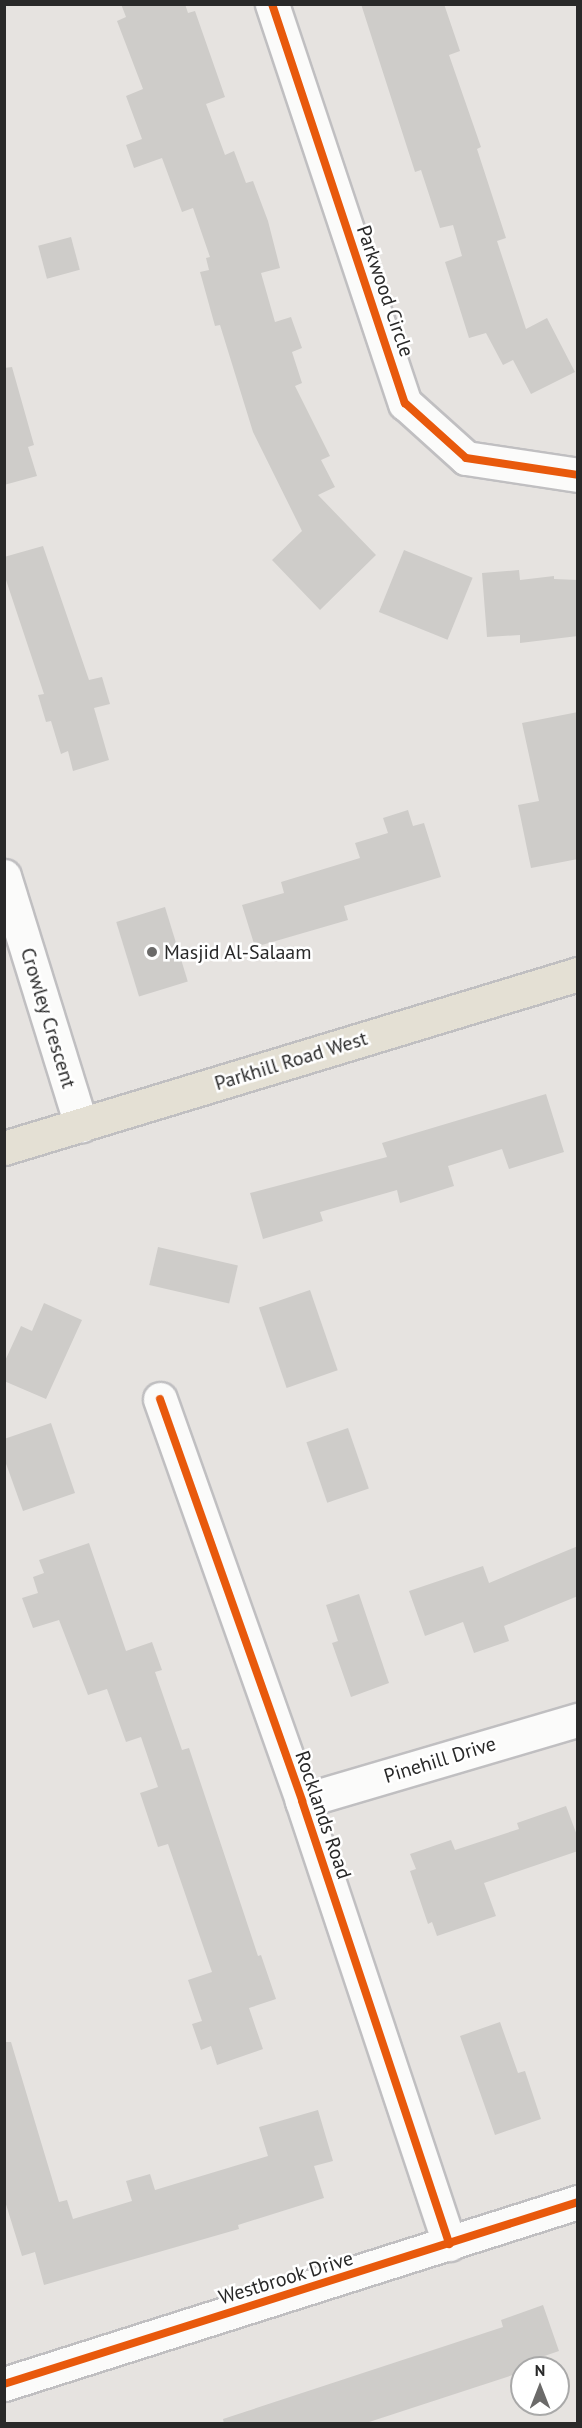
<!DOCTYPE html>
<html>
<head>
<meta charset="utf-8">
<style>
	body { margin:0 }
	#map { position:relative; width:582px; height:2428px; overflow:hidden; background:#e6e3e0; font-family:"PT Sans",sans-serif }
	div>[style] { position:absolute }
	.building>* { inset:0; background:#ceccc9; transform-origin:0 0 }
	.roads { filter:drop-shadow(2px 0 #c0bfc1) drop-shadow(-2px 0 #c0bfc1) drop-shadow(0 2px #c0bfc1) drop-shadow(0 -2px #c0bfc1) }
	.minor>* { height:33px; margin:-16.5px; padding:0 16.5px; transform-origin:16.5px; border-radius:16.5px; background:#fbfbfa }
	.major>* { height:33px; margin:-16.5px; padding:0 16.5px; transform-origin:16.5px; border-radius:16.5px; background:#e4e0d4 }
	.cycleway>* { height:8px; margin:-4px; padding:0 4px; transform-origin:4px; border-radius:4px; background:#e8590c }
	.dots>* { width:16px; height:16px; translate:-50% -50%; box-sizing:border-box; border:3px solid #fff; border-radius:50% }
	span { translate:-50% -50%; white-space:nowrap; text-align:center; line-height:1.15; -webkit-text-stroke:5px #fff; paint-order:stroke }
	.street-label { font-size:20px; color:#292929 }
	.poi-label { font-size:20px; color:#292929 }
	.left { translate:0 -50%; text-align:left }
	.frame { position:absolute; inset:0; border:6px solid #292929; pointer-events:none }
	.north { position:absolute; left:510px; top:2356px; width:60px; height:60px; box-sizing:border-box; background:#fff; border:2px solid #a9a9a9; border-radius:50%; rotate:0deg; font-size:16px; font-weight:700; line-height:24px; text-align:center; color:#292929 }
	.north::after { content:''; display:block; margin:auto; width:21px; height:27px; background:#6b6a69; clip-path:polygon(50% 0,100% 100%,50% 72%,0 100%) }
</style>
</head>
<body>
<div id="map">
	<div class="building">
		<div style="clip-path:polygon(121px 4px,185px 4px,188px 13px,195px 11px,225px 97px,206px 104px,225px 155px,234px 151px,246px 183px,253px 181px,268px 221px,280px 268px,261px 273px,275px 322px,291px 317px,302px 348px,292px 352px,302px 383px,295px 386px,330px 456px,321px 460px,335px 487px,318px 495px,376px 555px,320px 610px,272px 560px,302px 531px,253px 432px,220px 325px,215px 326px,200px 272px,209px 270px,206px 258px,210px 257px,193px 208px,182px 212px,162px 158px,134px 168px,126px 145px,142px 139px,126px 96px,143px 89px,117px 21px,126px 17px)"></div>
		<div style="clip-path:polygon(361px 4px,444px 4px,460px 51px,449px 55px,481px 147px,477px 149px,506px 238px,497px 241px,526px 329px,547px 318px,575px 372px,531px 394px,513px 360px,503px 365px,486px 333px,469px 338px,445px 262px,462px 256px,453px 225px,440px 228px,421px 170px,415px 172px)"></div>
		<div style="left:71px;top:237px;width:34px;height:34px;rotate:75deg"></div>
		<div style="clip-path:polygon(12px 367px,34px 445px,28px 447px,37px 476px,4px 485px,4px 368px)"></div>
		<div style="clip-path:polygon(43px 546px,89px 680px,102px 677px,110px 704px,94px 708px,109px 760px,73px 771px,68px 751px,61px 754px,51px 721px,46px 722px,38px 695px,44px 694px,4px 574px,4px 557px)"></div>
		<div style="left:404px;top:550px;width:74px;height:67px;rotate:22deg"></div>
		<div style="clip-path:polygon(519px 570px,520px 580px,554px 576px,554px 579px,578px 580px,578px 636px,520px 643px,520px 635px,487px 637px,482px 573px)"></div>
		<div style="clip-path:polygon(578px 712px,578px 859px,531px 868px,518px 805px,539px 801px,522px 723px)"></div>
		<div style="clip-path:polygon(408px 810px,413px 826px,424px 823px,441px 877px,344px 906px,348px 920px,255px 947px,242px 905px,284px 893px,281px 882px,360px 858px,355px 843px,388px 833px,383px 818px)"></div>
		<div style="left:165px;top:907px;width:78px;height:51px;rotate:73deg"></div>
		<div style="clip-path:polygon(546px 1094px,564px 1152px,509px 1169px,502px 1149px,448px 1166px,454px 1186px,400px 1203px,397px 1190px,320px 1212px,323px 1221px,263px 1239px,250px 1193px,387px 1157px,382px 1143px)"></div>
		<div style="left:158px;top:1247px;width:82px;height:39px;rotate:13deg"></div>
		<div style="left:310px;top:1290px;width:85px;height:54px;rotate:71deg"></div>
		<div style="clip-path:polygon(44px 1303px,82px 1320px,46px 1399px,4px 1381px,4px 1363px,21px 1326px,32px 1331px)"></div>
		<div style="clip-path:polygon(51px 1423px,75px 1493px,23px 1511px,4px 1458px,4px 1439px)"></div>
		<div style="left:348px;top:1428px;width:64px;height:44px;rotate:71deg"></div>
		<div style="clip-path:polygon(89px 1543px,126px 1651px,152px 1642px,162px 1670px,155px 1672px,182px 1750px,189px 1748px,258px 1956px,261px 1955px,276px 1999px,249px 2008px,263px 2049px,217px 2065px,211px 2046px,201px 2050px,192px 2024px,202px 2021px,188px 1980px,212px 1972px,168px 1844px,158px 1847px,140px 1793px,158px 1787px,141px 1737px,126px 1742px,107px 1689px,88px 1695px,59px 1620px,33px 1628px,22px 1598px,38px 1593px,33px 1577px,44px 1573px,39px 1560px)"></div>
		<div style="clip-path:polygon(578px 1546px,578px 1596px,504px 1626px,509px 1641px,474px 1653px,463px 1622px,425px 1636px,409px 1591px,483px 1566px,489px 1583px)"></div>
		<div style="clip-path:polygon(359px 1594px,389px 1683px,351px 1697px,332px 1643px,338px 1641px,326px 1605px)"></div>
		<div style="clip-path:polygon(566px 1806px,578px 1838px,578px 1851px,484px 1883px,496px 1916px,437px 1936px,432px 1922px,428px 1924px,410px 1871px,416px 1869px,410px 1854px,451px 1840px,455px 1850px,519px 1829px,517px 1823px)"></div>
		<div style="clip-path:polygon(500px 2022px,518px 2073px,525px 2071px,541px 2119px,495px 2135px,460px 2036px)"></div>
		<div style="clip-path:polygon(4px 2042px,11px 2042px,59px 2202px,67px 2200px,73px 2219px,132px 2201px,126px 2181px,150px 2174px,155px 2190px,268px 2156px,259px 2127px,318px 2110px,333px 2161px,314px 2166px,324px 2198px,238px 2225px,239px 2229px,44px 2285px,35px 2252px,22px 2256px,4px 2198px)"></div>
		<div style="clip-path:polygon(543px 2305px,559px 2351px,521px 2364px,522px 2372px,363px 2424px,224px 2424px,223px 2419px,503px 2327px,501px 2320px)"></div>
	</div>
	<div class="roads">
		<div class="minor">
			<div style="left:272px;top:4px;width:421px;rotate:71.6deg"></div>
			<div style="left:405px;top:403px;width:82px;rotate:42deg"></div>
			<div style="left:466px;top:458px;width:113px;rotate:8.6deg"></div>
			<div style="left:4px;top:876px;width:261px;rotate:72.8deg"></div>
			<div style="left:160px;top:1399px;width:426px;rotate:70.5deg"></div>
			<div style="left:302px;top:1801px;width:467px;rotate:71.6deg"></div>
			<div style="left:302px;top:1801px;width:288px;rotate:-16.4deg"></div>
			<div style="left:4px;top:2384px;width:602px;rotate:-17.59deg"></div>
		</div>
		<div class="major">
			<div style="left:4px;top:1148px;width:600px;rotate:-16.86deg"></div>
		</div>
	</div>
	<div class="cycleway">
		<div style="left:272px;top:4px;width:421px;rotate:71.6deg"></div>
		<div style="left:405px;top:403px;width:82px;rotate:42deg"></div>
		<div style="left:466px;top:458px;width:113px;rotate:8.6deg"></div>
		<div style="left:160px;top:1399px;width:426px;rotate:70.5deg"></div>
		<div style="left:302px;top:1801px;width:467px;rotate:71.6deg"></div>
		<div style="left:4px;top:2384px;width:602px;rotate:-17.59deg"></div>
	</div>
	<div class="dots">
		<div style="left:152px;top:952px;background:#6b6a69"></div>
	</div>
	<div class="street-label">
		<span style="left:385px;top:291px;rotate:71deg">Parkwood Circle</span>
		<span style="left:48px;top:1018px;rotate:73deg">Crowley Crescent</span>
		<span style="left:291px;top:1061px;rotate:-17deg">Parkhill Road West</span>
		<span style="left:440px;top:1760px;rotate:-17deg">Pinehill Drive</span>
		<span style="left:323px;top:1815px;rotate:71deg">Rocklands Road</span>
		<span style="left:286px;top:2278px;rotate:-17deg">Westbrook Drive</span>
	</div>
	<div class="poi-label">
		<span class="left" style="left:164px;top:952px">Masjid Al-Salaam</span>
	</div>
	<div class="frame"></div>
	<div class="north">N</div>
</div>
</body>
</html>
